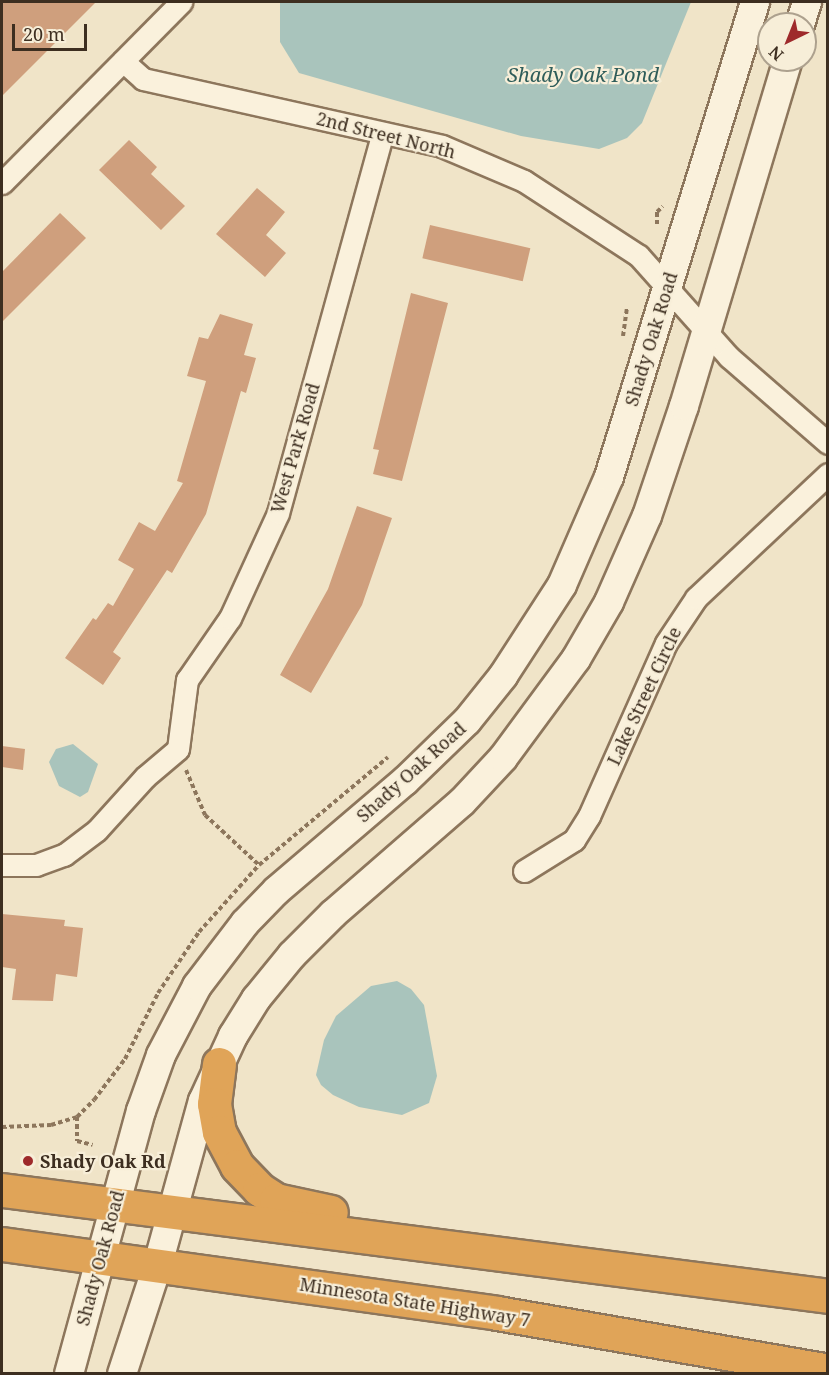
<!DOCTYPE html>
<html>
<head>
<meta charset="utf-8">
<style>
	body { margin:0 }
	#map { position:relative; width:829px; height:1375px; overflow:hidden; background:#f0e4c8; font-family:"Noto Serif",serif }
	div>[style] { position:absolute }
	.water>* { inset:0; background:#a9c4bc }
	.building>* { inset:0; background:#cf9f7d; transform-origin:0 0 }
	.path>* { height:4px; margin-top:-2px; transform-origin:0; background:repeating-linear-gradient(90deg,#8d765c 0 4.5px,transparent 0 7.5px) }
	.roads { filter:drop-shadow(2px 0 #8d765c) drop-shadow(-2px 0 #8d765c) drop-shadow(0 2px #8d765c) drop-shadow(0 -2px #8d765c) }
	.street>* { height:21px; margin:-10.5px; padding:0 10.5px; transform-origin:10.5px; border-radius:10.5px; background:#faf1dc }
	.secondary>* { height:28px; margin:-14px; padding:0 14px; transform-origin:14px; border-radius:14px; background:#faf1dc }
	.highway>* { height:33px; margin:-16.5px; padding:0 16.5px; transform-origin:16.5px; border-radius:16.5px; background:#e0a458 }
	.dots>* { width:16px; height:16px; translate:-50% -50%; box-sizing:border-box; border:3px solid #f7eed8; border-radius:50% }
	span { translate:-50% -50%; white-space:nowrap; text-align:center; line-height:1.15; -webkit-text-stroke:4.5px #f7eed8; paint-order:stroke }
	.street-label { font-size:18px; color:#3d2e20 }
	.poi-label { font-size:18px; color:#3d2e20; font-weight:700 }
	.left { translate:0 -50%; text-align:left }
	.water-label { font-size:20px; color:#2f5d5a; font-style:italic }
	.frame { position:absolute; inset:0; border:3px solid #3d2e20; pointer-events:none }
	.north { position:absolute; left:757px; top:12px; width:60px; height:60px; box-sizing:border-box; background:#f7eed8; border:2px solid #ada18e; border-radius:50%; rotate:223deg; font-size:16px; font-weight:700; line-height:24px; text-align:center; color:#3d2e20 }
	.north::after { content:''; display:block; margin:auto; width:21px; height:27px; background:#9e2a2b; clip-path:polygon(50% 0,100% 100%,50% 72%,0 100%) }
	.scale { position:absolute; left:12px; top:24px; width:75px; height:27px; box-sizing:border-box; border:3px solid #3d2e20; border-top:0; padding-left:8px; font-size:18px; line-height:21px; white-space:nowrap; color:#3d2e20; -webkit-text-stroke:4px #f7eed8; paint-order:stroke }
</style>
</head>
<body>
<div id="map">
	<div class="water">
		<div style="clip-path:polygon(280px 2px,691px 2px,642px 123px,627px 138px,599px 149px,521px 136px,299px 73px,280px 42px)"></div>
		<div style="clip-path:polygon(73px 744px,98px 764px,88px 792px,80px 797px,59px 786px,49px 762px,56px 749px)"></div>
		<div style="clip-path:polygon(397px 981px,411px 989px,424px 1005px,437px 1076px,429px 1103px,402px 1115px,359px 1107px,333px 1095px,321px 1085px,316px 1075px,324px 1040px,336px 1016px,371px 986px)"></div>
	</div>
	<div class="building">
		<div style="clip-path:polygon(2px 2px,96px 2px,2px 96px)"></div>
		<div style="clip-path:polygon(129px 140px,157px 167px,151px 174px,185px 206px,161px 230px,99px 170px)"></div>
		<div style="clip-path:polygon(257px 188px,285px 212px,266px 235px,286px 253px,265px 277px,216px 234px)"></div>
		<div style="clip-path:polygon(60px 213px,86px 238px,2px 322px,2px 272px)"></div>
		<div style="left:430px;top:225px;width:103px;height:34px;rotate:13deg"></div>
		<div style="clip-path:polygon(411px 293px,448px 303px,402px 481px,373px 474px,379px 450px,373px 449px)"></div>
		<div style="clip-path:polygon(220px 314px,253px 324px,244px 355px,256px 358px,246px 393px,241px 391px,206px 514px,172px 573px,167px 570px,113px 652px,121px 658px,103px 685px,65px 658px,93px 618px,96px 620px,108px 603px,113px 606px,134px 569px,118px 560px,139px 522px,155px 531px,183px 483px,177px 481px,206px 381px,187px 376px,199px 337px,208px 339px)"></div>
		<div style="clip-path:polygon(357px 506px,392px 518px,362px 605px,311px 693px,280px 675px,328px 589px)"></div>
		<div style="clip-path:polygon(2px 746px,25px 749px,23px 770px,2px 767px)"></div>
		<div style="clip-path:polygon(2px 914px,65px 920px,64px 926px,83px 928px,77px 977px,56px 974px,53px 1001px,12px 1000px,16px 969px,2px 967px)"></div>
	</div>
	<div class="path">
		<div style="left:657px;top:224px;width:12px;rotate:-90deg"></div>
		<div style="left:657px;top:212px;width:8px;rotate:-45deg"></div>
		<div style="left:623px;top:336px;width:28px;rotate:-82deg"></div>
		<div style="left:186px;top:770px;width:49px;rotate:67.1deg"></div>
		<div style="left:205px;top:815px;width:74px;rotate:42.8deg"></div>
		<div style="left:77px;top:1117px;width:24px;rotate:90deg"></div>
		<div style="left:77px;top:1141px;width:16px;rotate:14deg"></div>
		<div style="left:2px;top:1127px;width:49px;rotate:-2.3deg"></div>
		<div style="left:51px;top:1125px;width:27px;rotate:-17deg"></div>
		<div style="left:77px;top:1117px;width:24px;rotate:-45deg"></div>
		<div style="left:94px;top:1100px;width:51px;rotate:-52.9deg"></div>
		<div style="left:125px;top:1059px;width:74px;rotate:-63.4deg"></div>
		<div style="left:158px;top:993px;width:73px;rotate:-56.1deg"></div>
		<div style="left:199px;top:932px;width:90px;rotate:-48.2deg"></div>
		<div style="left:259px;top:865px;width:168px;rotate:-39.9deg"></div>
	</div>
	<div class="roads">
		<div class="street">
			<div style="left:123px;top:61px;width:27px;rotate:42deg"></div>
			<div style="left:143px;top:79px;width:306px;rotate:12.6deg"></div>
			<div style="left:442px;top:146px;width:89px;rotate:23.1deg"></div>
			<div style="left:524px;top:181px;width:137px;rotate:33.1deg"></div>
			<div style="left:639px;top:256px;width:135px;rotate:48.3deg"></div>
			<div style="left:729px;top:357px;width:131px;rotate:41deg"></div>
			<div style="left:2px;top:183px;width:255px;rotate:-45.3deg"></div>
			<div style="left:2px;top:865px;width:34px"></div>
			<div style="left:36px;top:865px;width:30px;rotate:-20deg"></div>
			<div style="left:64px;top:855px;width:41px;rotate:-37.1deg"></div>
			<div style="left:97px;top:830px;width:72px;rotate:-47.8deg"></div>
			<div style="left:145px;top:777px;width:43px;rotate:-40.3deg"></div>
			<div style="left:178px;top:749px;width:70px;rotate:-82.6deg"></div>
			<div style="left:187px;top:680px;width:75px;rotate:-55.3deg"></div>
			<div style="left:230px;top:618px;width:115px;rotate:-65.4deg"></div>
			<div style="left:278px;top:513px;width:394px;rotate:-74.6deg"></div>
			<div style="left:524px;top:871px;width:59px;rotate:-31.8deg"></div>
			<div style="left:574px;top:840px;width:28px;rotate:-58deg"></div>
			<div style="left:589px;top:816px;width:189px;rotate:-66deg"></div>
			<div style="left:666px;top:643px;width:54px;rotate:-56.3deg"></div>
			<div style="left:696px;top:598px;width:181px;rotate:-43.2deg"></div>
		</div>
		<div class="secondary">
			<div style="left:800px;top:24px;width:23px;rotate:-72deg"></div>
			<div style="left:69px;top:1374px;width:273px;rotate:-74.7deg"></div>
			<div style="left:141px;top:1111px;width:59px;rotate:-70.3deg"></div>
			<div style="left:161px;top:1055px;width:78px;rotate:-62.4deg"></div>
			<div style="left:197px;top:986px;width:79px;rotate:-52.7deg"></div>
			<div style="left:245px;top:923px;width:45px;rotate:-45.9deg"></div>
			<div style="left:276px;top:891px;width:170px;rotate:-40.5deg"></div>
			<div style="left:405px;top:781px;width:86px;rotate:-44.1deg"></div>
			<div style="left:467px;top:721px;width:58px;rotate:-51.3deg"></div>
			<div style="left:503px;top:676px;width:108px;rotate:-57deg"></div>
			<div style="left:562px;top:585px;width:118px;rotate:-66.5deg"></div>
			<div style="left:609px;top:477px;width:497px;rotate:-72.9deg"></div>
			<div style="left:122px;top:1374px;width:116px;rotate:-71.9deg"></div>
			<div style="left:158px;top:1264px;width:169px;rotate:-74.6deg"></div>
			<div style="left:203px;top:1101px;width:72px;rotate:-65.2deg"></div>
			<div style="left:233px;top:1036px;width:44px;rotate:-58.1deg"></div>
			<div style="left:256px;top:999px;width:57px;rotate:-50.7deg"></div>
			<div style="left:292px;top:955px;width:58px;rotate:-45deg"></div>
			<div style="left:333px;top:914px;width:171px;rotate:-41deg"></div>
			<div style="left:462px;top:802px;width:60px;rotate:-47deg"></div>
			<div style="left:503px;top:758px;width:123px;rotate:-53.6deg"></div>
			<div style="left:576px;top:659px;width:66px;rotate:-59.9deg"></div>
			<div style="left:609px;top:602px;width:94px;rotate:-66.2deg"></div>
			<div style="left:647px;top:516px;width:116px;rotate:-71.4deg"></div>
			<div style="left:684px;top:406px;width:361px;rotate:-73.3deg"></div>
		</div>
		<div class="highway">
			<div style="left:219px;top:1064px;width:40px;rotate:97.1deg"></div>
			<div style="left:214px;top:1104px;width:28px;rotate:80deg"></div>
			<div style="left:219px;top:1132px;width:38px;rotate:62deg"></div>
			<div style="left:237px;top:1166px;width:32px;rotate:46deg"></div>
			<div style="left:259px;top:1189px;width:20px;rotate:33deg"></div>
			<div style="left:276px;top:1200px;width:56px;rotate:12.3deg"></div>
			<div style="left:2px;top:1190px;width:833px;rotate:7.31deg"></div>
			<div style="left:2px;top:1244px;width:500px;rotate:7.9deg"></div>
			<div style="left:497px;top:1313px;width:336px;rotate:9.9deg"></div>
		</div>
	</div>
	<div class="dots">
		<div style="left:28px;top:1161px;background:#9e2a2b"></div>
	</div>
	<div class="street-label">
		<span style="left:386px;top:135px;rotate:14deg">2nd Street North</span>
		<span style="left:651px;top:339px;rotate:-73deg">Shady Oak Road</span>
		<span style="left:295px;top:448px;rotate:-74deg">West Park Road</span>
		<span style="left:644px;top:696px;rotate:-65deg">Lake Street Circle</span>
		<span style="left:411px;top:772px;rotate:-42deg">Shady Oak Road</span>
		<span style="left:100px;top:1258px;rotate:-75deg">Shady Oak Road</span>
		<span style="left:415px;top:1302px;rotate:9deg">Minnesota State Highway 7</span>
	</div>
	<div class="poi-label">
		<span class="left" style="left:40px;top:1161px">Shady Oak Rd</span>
	</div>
	<div class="water-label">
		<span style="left:583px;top:74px">Shady Oak Pond</span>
	</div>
	<div class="frame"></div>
	<div class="north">N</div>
	<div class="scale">20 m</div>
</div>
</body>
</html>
